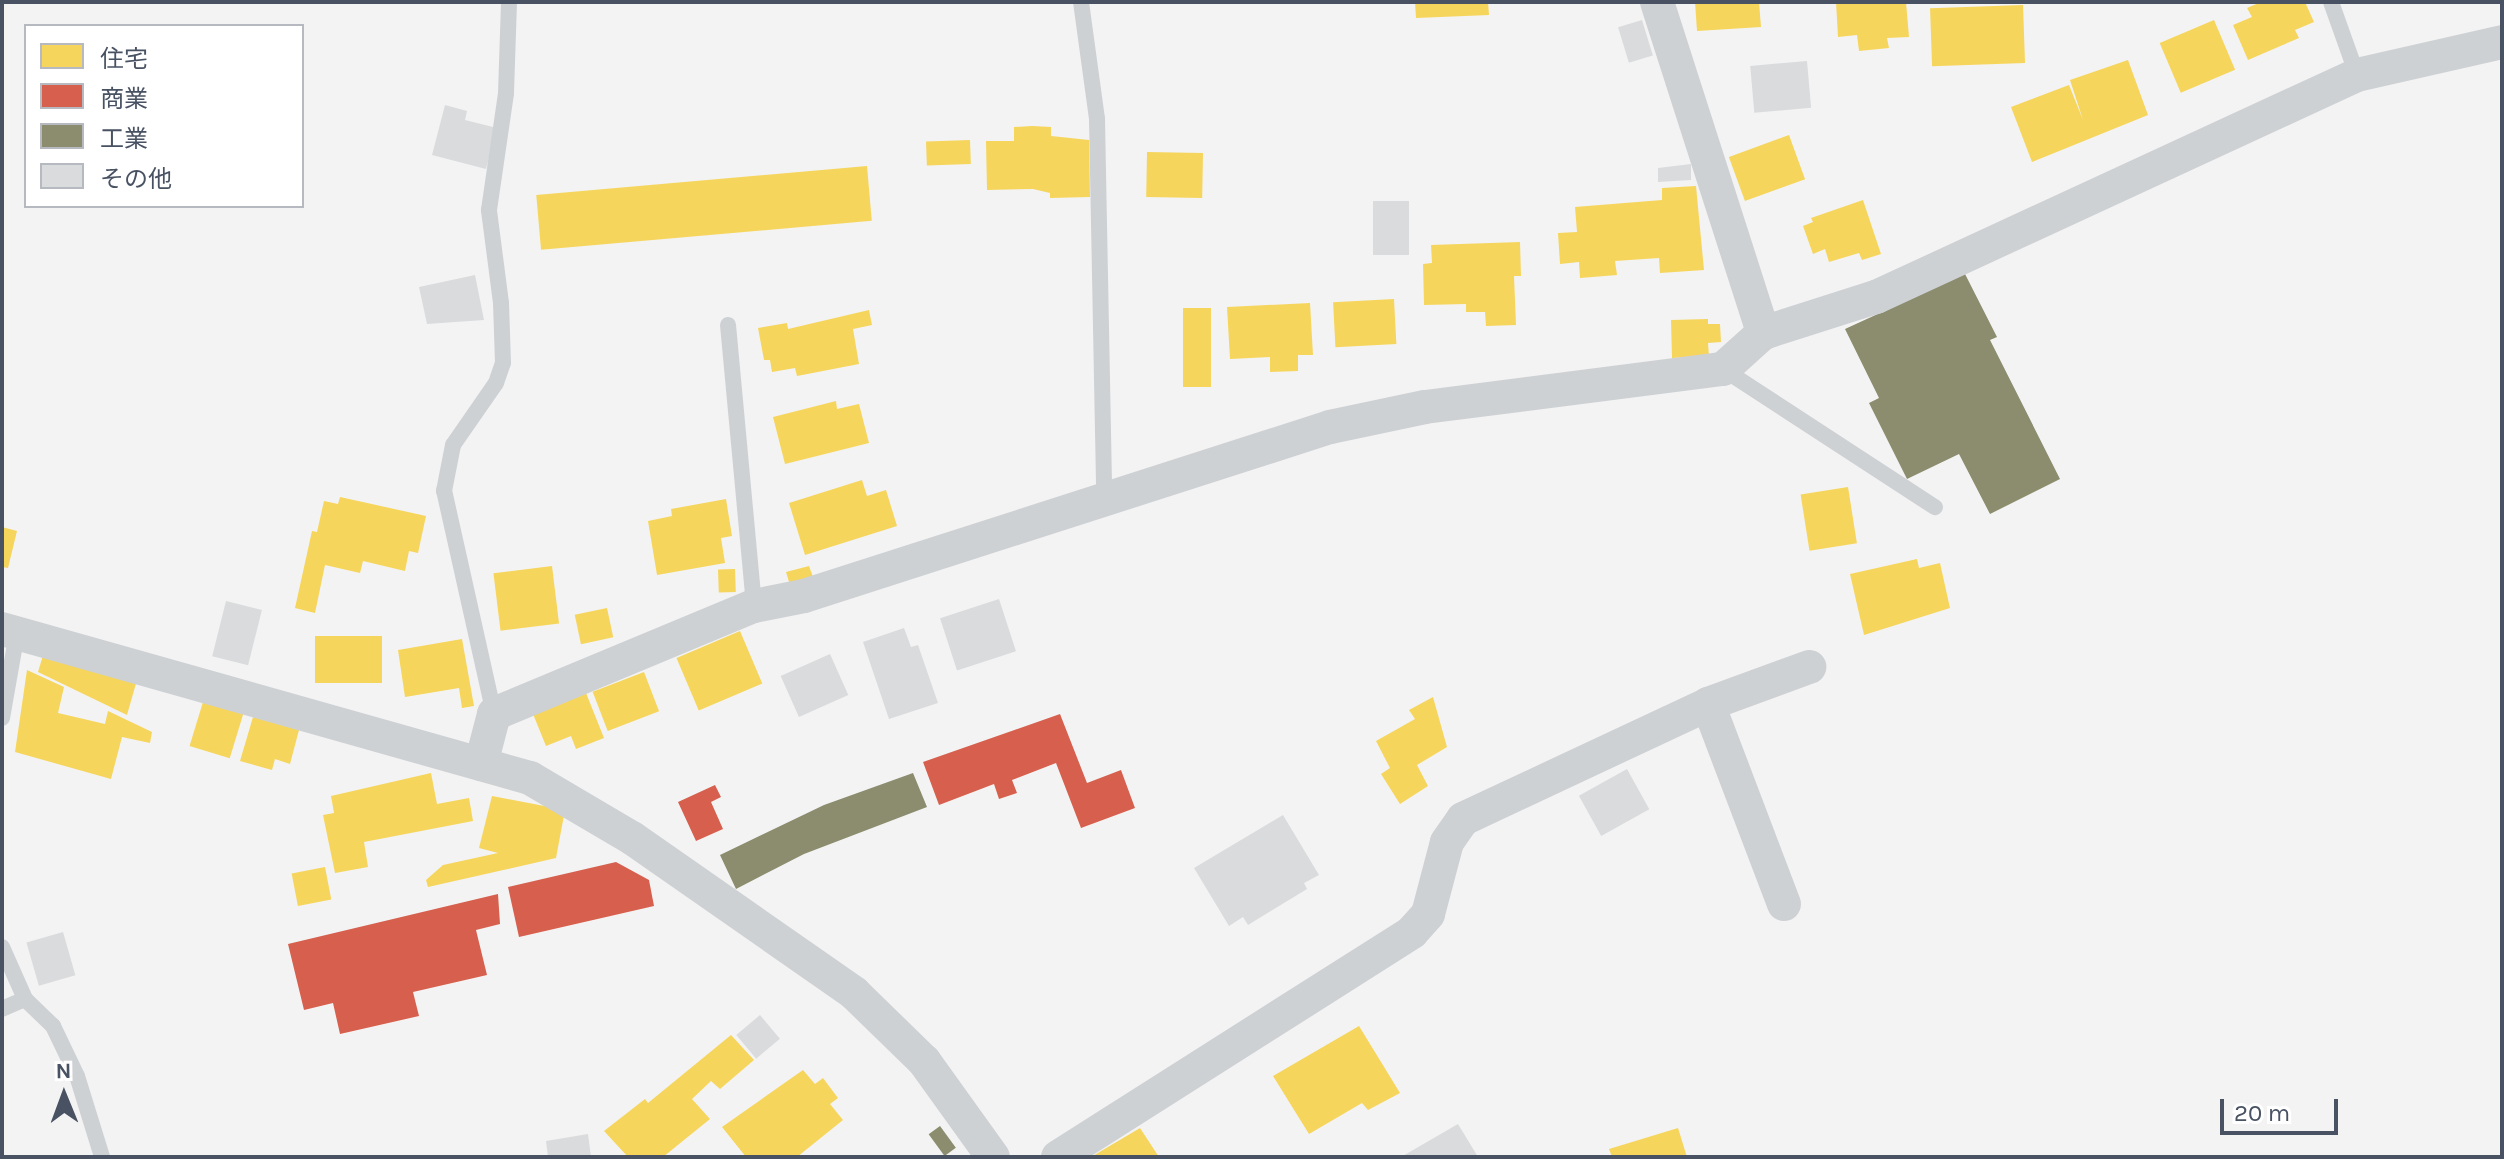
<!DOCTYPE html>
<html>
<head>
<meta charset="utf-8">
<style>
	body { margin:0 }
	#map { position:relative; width:2504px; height:1159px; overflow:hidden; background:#f3f3f3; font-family:Karla,"Noto Sans JP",sans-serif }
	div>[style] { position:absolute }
	.homes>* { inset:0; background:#f6d55c; transform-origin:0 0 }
	.shops>* { inset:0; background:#d6604d }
	.industry>* { inset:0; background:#8c8c6e; transform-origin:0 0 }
	.building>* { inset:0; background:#dadbdd; transform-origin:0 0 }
	.lane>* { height:16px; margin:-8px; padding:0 8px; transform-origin:8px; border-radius:8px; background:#ced1d4 }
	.street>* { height:34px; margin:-17px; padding:0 17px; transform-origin:17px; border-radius:17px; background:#ced1d4 }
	span { translate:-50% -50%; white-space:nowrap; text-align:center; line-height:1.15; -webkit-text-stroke:8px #fff; paint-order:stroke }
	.frame { position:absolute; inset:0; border:4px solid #485262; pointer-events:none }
	.legend { position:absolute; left:24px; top:24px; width:280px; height:184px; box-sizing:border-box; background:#fff; border:2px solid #b6bac0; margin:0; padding:10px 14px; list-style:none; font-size:24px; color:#485262 }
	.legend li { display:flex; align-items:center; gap:16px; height:40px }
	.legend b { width:40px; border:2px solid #b6bac0 }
	.north { position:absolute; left:24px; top:1055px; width:80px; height:80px; -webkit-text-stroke:6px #fff; paint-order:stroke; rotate:359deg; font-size:22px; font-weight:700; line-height:32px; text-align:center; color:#485262 }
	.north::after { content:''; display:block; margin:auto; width:28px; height:36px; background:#485262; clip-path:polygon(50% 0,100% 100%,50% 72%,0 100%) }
	.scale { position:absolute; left:2220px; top:1099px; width:118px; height:36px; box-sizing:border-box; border:4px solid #485262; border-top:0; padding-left:10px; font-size:24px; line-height:28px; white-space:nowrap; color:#485262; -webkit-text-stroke:6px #fff; paint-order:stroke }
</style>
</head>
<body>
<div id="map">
	<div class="homes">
		<div style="clip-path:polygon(1415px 2px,1488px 2px,1489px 15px,1416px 18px)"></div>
		<div style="clip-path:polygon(1695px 2px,1759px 2px,1761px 27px,1697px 31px)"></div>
		<div style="clip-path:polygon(1836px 2px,1906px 2px,1909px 37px,1887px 38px,1889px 48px,1859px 51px,1857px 35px,1838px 37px)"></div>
		<div style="clip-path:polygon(2261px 2px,2305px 2px,2314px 22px,2295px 30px,2299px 38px,2248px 60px,2233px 25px,2252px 17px,2247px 8px)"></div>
		<div style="left:2023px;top:5px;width:58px;height:93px;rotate:88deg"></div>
		<div style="left:2214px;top:20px;width:54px;height:59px;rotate:67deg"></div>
		<div style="clip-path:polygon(2128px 60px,2148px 115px,2032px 162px,2011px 107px,2069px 85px,2083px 120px,2070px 80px)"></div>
		<div style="clip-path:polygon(1032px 126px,1051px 127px,1051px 136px,1089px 140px,1090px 197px,1050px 198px,1050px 193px,1033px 189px,987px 190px,986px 141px,1014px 141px,1014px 127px)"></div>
		<div style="left:1789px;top:135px;width:47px;height:64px;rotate:70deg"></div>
		<div style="left:970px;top:140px;width:24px;height:44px;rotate:88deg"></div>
		<div style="left:1147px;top:152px;width:56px;height:45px;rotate:1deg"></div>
		<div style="left:867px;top:166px;width:55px;height:332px;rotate:85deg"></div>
		<div style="clip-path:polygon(1696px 186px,1704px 270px,1660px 273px,1659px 258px,1615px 261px,1617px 275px,1580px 278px,1579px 262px,1560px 264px,1558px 233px,1577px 232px,1575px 207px,1662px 200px,1662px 188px)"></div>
		<div style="clip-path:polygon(1863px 200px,1881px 254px,1862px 260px,1859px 253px,1829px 262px,1825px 249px,1813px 254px,1803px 226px,1813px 222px,1811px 218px)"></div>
		<div style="clip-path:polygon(1520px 242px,1521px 276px,1514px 276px,1516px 325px,1486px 326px,1485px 312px,1466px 312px,1466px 304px,1424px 305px,1423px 264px,1432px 263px,1431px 245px)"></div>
		<div style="left:1394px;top:299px;width:45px;height:61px;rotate:87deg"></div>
		<div style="clip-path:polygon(1310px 303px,1313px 355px,1298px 355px,1298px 371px,1270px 372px,1270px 357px,1230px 359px,1227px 307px)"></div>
		<div style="left:1183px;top:308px;width:28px;height:79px"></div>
		<div style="clip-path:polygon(869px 310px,872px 325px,853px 329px,859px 364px,797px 376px,795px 368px,772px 372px,770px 360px,764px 360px,758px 328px,787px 323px,788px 329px)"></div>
		<div style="clip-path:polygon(1708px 319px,1708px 324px,1720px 324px,1721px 342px,1708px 343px,1709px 356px,1672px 358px,1671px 320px)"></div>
		<div style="clip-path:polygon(836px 401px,837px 409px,859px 404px,869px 443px,785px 464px,773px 417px)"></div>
		<div style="clip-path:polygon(862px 480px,867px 496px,886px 490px,897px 526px,805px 555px,789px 503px)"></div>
		<div style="left:1848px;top:487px;width:57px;height:48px;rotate:81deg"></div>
		<div style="clip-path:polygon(340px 497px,426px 516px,418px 553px,409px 551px,405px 571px,363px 561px,360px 573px,325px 565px,315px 613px,295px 608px,312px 531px,317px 532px,324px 501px,338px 504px)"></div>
		<div style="clip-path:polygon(726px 499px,732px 536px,721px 538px,725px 563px,657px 575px,648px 521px,672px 516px,671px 509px)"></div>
		<div style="clip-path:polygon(2px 527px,17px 531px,8px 568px,2px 567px)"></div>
		<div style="clip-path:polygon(1917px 559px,1919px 568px,1940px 563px,1950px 608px,1864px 635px,1850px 574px)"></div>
		<div style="left:552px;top:566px;width:58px;height:59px;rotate:83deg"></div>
		<div style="clip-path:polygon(809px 566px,813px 577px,790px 585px,786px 572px)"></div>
		<div style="left:735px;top:569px;width:23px;height:17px;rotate:88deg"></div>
		<div style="left:607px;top:608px;width:30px;height:33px;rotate:78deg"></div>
		<div style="left:740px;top:631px;width:57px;height:69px;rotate:67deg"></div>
		<div style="left:315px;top:636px;width:67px;height:47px"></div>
		<div style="clip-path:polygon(462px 639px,474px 706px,462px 708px,459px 688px,405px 697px,398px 650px)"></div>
		<div style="clip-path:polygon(44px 652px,137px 680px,127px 715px,38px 672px)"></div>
		<div style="clip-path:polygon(27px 670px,64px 687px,58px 713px,105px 724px,108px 711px,152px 732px,150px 743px,122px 737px,111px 779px,15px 752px)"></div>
		<div style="left:644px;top:672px;width:42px;height:55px;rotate:69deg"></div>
		<div style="clip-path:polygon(586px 693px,604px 738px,576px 749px,571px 736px,546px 746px,533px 714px)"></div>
		<div style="clip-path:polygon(1433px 697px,1447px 747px,1417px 765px,1428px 786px,1400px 804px,1381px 774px,1390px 768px,1376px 741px,1415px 719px,1409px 710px)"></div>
		<div style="left:203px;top:702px;width:42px;height:46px;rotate:17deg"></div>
		<div style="clip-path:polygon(253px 717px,299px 730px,290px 764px,275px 759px,272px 770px,240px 761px)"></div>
		<div style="clip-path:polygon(431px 773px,437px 804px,469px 798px,473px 821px,364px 842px,368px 867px,335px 873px,323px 815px,334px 813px,331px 796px)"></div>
		<div style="clip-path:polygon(492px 796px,565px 810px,556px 858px,428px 887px,426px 880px,443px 865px,498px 853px,479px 848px)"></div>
		<div style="left:325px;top:867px;width:33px;height:34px;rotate:79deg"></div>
		<div style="clip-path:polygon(1359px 1026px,1400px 1093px,1368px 1110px,1362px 1103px,1309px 1134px,1273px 1076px)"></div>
		<div style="clip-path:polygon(731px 1035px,754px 1060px,720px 1089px,711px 1081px,692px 1099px,710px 1119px,663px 1157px,628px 1157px,604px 1131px,645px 1099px,648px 1103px)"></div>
		<div style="clip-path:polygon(803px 1070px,815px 1084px,823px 1078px,838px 1098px,830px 1104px,843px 1120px,797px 1157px,746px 1157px,722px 1127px)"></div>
		<div style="clip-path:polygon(1140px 1128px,1159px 1157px,1091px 1157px)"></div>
		<div style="clip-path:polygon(1678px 1128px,1687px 1157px,1612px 1157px,1609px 1149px)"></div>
	</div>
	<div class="shops">
		<div style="clip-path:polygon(1060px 714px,1087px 783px,1121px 770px,1135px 808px,1081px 828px,1056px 763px,1012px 780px,1017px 793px,999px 799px,994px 784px,939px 805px,923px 762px)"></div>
		<div style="clip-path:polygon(715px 785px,721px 797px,711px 802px,723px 829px,696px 841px,678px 802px)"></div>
		<div style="clip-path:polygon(616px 862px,649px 880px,654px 906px,519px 937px,508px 887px)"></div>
		<div style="clip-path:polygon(498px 894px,500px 924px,476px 930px,487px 975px,413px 992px,419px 1016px,340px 1034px,333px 1003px,304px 1010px,288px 944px)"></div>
	</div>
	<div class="industry">
		<div style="clip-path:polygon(1965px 274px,1997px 337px,1990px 340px,2060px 479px,1990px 514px,1959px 454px,1907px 479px,1869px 403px,1879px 398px,1845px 329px)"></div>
		<div style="clip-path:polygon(913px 773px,927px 807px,804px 854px,736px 889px,720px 855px,824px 805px)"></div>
		<div style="left:940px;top:1126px;width:27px;height:14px;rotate:54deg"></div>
	</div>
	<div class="building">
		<div style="left:1642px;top:20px;width:37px;height:25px;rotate:73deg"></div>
		<div style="left:1807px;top:61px;width:47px;height:57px;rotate:85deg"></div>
		<div style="clip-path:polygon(445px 105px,467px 111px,465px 120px,497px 128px,486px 169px,432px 155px)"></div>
		<div style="clip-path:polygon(1691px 164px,1691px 180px,1658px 182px,1658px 168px)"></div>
		<div style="left:1373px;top:201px;width:36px;height:54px"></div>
		<div style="clip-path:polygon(475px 275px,484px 320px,427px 324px,419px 287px)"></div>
		<div style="left:999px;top:599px;width:55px;height:62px;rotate:72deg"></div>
		<div style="left:226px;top:601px;width:37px;height:57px;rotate:14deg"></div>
		<div style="clip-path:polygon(904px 628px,911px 647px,918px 645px,938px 703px,889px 719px,863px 642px)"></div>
		<div style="left:830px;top:654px;width:45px;height:54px;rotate:66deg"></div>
		<div style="left:1627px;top:769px;width:46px;height:55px;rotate:61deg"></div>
		<div style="clip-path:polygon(1283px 815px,1319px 875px,1304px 883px,1307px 889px,1248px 925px,1243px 917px,1229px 926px,1194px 868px)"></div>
		<div style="left:63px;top:932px;width:45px;height:38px;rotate:74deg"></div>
		<div style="left:760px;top:1015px;width:31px;height:31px;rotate:50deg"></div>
		<div style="clip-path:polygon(1458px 1124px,1478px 1157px,1401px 1157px)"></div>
		<div style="clip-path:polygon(588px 1134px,591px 1157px,548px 1157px,546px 1141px)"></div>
	</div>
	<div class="lane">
		<div style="left:1081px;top:2px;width:118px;rotate:82.2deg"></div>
		<div style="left:1097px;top:119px;width:381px;rotate:88.9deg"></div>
		<div style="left:2331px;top:2px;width:77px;rotate:70.4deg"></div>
		<div style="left:728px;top:325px;width:282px;rotate:84.7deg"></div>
		<div style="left:1723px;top:369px;width:253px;rotate:33.1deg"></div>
		<div style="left:494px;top:714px;width:229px;rotate:-102.6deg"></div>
		<div style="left:444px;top:491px;width:47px;rotate:-78.9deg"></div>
		<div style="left:453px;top:445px;width:75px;rotate:-55.3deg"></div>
		<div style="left:496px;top:383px;width:21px;rotate:-71deg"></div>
		<div style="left:503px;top:363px;width:60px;rotate:-91.9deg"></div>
		<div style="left:501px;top:303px;width:94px;rotate:-97.4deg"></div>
		<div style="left:489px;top:210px;width:118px;rotate:-81.7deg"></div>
		<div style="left:506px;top:93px;width:91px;rotate:-88.1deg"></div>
		<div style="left:2px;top:718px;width:86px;rotate:-80deg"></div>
		<div style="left:2px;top:947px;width:57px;rotate:66.1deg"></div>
		<div style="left:25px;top:999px;width:25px;rotate:157deg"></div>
		<div style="left:25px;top:999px;width:39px;rotate:44deg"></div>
		<div style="left:53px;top:1026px;width:55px;rotate:64.4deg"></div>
		<div style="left:77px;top:1076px;width:85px;rotate:72.8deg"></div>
	</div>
	<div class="street">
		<div style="left:1657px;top:2px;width:348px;rotate:72.2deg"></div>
		<div style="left:2px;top:629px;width:549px;rotate:15.76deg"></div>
		<div style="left:530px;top:778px;width:118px;rotate:30.5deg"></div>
		<div style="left:632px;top:838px;width:271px;rotate:34.9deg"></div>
		<div style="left:854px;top:993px;width:98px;rotate:44.2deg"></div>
		<div style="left:924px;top:1061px;width:118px;rotate:54.3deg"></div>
		<div style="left:1708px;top:704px;width:214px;rotate:69.2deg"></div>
		<div style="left:481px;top:764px;width:52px;rotate:-75.4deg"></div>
		<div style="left:494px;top:714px;width:282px;rotate:-22.6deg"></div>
		<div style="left:754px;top:606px;width:51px;rotate:-11.3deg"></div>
		<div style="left:804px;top:596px;width:552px;rotate:-17.81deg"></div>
		<div style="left:1330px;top:427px;width:97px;rotate:-11.9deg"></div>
		<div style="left:1425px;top:407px;width:300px;rotate:-7.3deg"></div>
		<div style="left:1723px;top:369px;width:54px;rotate:-42deg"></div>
		<div style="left:1763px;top:333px;width:119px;rotate:-17.7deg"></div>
		<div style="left:1876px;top:297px;width:530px;rotate:-24.78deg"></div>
		<div style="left:2357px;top:75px;width:149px;rotate:-12.8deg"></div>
		<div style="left:1058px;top:1157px;width:419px;rotate:-32.4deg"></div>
		<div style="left:1412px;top:932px;width:24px;rotate:-48deg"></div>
		<div style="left:1428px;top:914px;width:74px;rotate:-75.2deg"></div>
		<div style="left:1447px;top:842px;width:28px;rotate:-55deg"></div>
		<div style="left:1463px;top:819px;width:271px;rotate:-25.1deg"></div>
		<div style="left:1708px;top:704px;width:108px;rotate:-20.1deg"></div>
	</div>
	<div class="frame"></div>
	<ul class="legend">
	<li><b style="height:22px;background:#f6d55c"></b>住宅</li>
	<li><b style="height:22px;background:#d6604d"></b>商業</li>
	<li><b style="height:22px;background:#8c8c6e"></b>工業</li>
	<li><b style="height:22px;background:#dadbdd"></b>その他</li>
	</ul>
	<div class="north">N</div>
	<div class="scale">20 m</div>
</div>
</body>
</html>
